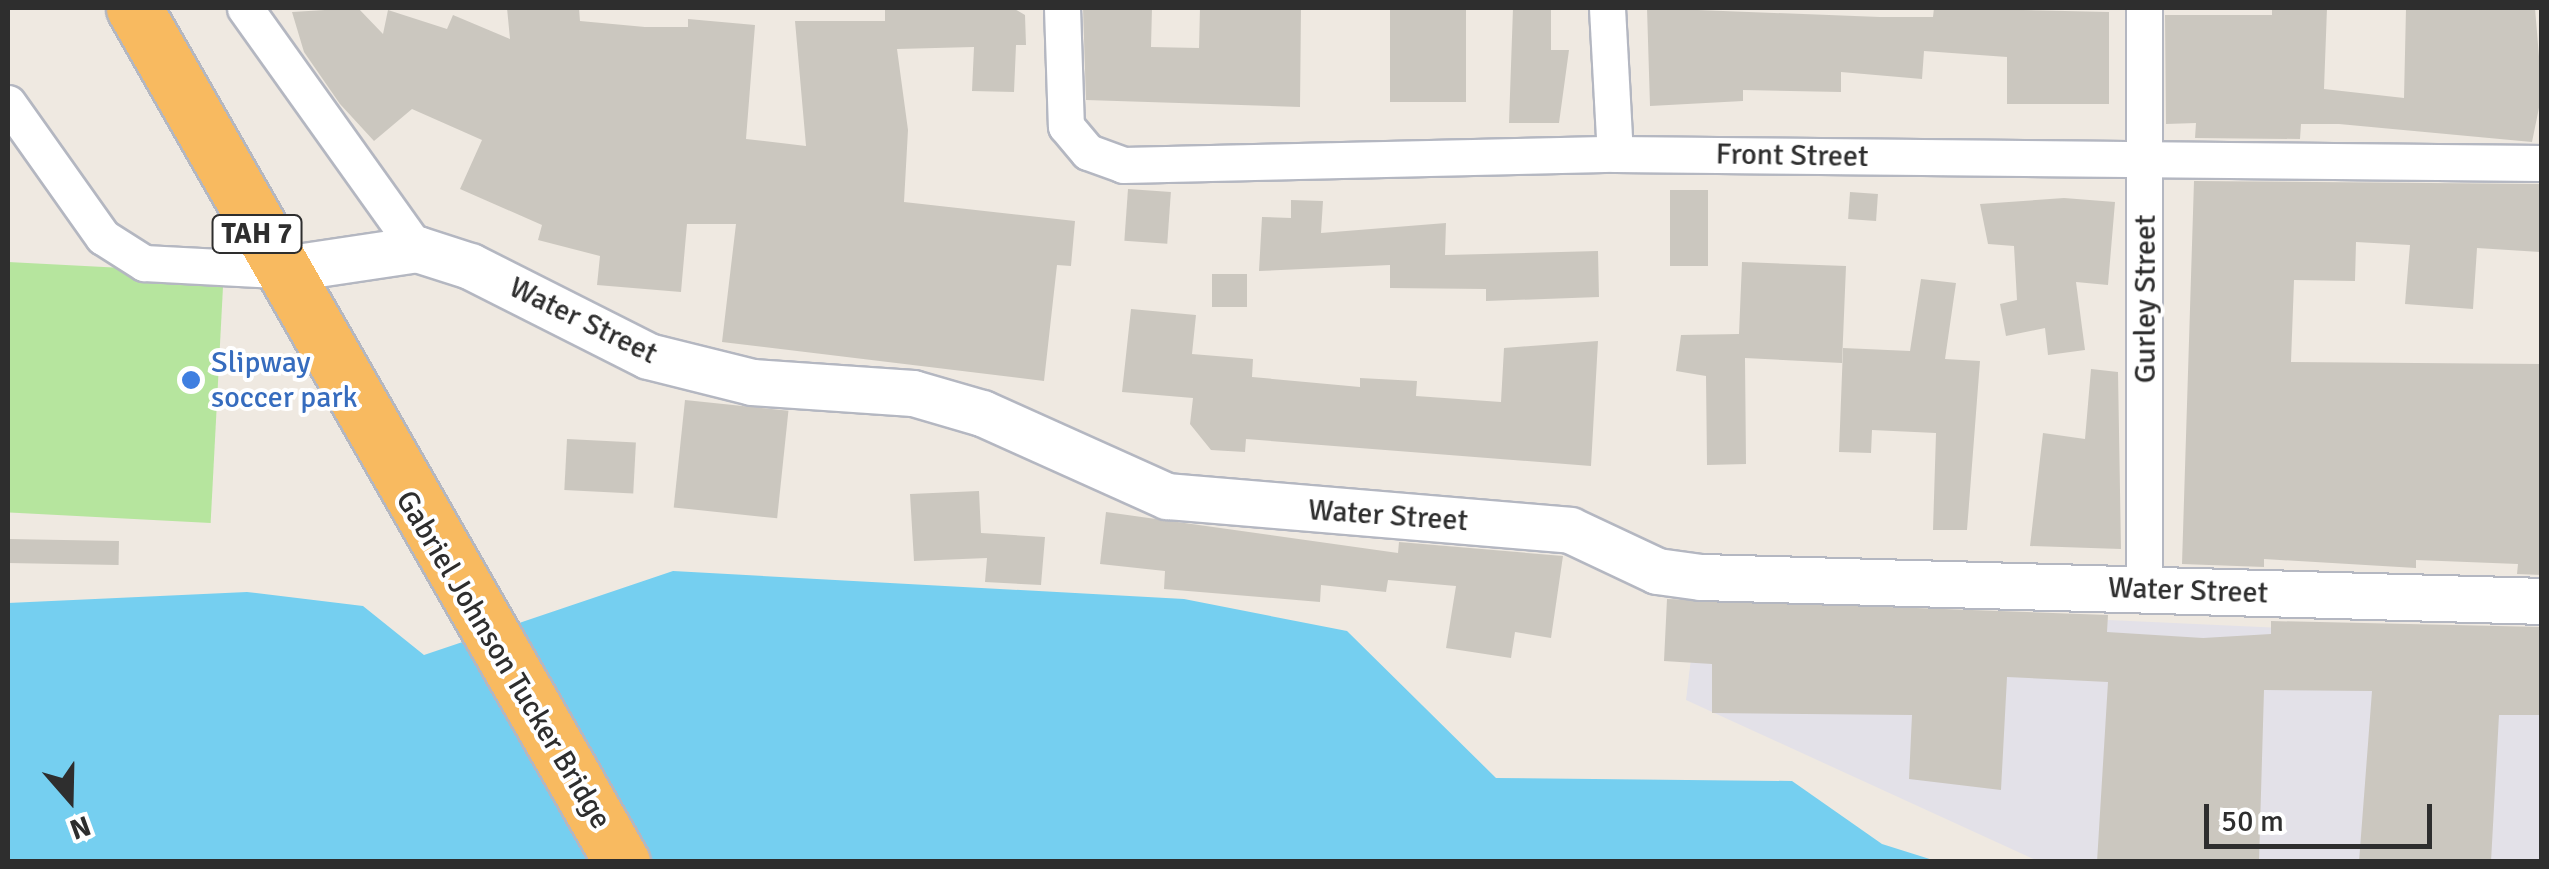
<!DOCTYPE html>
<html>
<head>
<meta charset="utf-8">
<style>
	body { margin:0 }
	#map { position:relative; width:2549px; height:869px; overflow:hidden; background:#efe9e1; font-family:Signika,sans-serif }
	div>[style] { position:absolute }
	.industrial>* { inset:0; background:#e3e1e8 }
	.green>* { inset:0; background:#b6e59e; transform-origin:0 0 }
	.water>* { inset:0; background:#75cff0 }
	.building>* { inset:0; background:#cbc7bf; transform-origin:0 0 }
	.roads { filter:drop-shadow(2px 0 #b4b7c1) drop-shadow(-2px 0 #b4b7c1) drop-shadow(0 2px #b4b7c1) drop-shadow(0 -2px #b4b7c1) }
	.minor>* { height:35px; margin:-17.5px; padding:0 17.5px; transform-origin:17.5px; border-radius:17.5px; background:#fff }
	.tertiary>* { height:45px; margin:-22.5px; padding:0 22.5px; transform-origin:22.5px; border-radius:22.5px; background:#fff }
	.trunk>* { height:55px; margin:-27.5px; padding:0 27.5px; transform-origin:27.5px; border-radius:27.5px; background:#f8ba60 }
	.dots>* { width:28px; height:28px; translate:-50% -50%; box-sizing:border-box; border:5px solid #fff; border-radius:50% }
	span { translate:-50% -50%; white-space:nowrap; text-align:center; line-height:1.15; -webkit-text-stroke:8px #fff; paint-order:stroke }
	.shield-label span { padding:2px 8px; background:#fff; border:2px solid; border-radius:8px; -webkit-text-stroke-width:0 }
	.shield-label { font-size:28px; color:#2e2e2e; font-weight:700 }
	.street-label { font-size:30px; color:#2e2e2e }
	.shop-label { font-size:30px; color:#366cbe }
	.left { translate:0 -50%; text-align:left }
	.frame { position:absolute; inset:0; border:10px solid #2e2e2e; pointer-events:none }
	.north { position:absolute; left:20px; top:749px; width:100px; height:100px; -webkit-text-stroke:8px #fff; paint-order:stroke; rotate:160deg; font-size:28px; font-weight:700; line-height:40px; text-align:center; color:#2e2e2e }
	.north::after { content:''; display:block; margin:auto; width:35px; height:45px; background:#2e2e2e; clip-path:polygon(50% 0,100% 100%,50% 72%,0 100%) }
	.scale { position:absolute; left:2204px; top:804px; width:228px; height:45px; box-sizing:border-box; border:5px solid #2e2e2e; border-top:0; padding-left:12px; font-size:30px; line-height:35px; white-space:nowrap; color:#2e2e2e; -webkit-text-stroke:8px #fff; paint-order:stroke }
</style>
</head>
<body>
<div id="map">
	<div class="industrial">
		<div style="clip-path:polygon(1698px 601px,2541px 640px,2541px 861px,2038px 861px,1686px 700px)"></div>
	</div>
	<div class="green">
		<div style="left:8px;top:262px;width:216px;height:250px;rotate:3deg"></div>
	</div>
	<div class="water">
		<div style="clip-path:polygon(673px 571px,1184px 599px,1347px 631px,1496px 778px,1792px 781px,1882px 844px,1936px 861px,8px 861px,8px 603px,247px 592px,363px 606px,424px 655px)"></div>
	</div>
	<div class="building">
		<div style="clip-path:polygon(358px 8px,383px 34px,388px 10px,447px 29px,453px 15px,510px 39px,507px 8px,579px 8px,580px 21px,645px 27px,688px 27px,688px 19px,755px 25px,746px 139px,806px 146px,795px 21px,885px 21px,885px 8px,1013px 8px,1025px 15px,1026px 45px,1016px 45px,1014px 92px,972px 91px,974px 47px,897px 49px,908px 130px,904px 202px,1075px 221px,1071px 266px,1057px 265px,1044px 381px,722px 342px,736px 224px,687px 224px,681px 292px,597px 285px,600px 256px,538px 240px,542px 225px,460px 189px,482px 140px,412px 109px,374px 141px,340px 104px,304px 52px,292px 12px)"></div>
		<div style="clip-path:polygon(1083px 8px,1152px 8px,1151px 47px,1199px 48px,1200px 8px,1301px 8px,1300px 107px,1086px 100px)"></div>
		<div style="clip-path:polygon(1513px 8px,1551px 8px,1551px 50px,1569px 50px,1559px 123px,1509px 123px)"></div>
		<div style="clip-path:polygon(1647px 8px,1880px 17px,1933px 17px,1934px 8px,2109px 12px,2109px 104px,2007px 104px,2007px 57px,1924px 51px,1922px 79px,1841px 72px,1841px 92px,1743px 90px,1743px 101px,1650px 106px)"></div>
		<div style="clip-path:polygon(2272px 8px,2327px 8px,2324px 89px,2404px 98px,2406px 8px,2535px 8px,2542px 93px,2532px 142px,2339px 124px,2301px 124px,2300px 139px,2195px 138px,2196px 123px,2166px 124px,2165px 15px,2272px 15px)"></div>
		<div style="left:1390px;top:10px;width:76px;height:92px"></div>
		<div style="clip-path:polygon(2194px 181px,2542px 184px,2540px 252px,2477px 248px,2473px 309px,2405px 304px,2410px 245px,2356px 242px,2355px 281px,2294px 280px,2291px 362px,2542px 364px,2542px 575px,2517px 574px,2518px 564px,2416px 560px,2416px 568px,2264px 559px,2264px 567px,2182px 564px)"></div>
		<div style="left:1128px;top:189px;width:43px;height:52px;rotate:4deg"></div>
		<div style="left:1670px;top:190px;width:38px;height:76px"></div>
		<div style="left:1850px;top:192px;width:28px;height:27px;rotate:4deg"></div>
		<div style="clip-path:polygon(2064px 198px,2115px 202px,2108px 285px,2076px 282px,2085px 350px,2048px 355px,2045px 328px,2006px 336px,2000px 304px,2017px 300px,2014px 246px,1988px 244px,1980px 204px)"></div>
		<div style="clip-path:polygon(1291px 200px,1323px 201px,1321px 233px,1446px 223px,1445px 255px,1598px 251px,1599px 297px,1486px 301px,1486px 289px,1390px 288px,1390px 265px,1259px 271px,1262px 217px,1291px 218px)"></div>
		<div style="clip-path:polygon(1742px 262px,1846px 266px,1842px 363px,1745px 358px,1746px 464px,1707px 465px,1706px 376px,1676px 371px,1681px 335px,1739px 334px)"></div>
		<div style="left:1247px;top:274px;width:33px;height:35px;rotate:90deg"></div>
		<div style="clip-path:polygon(1921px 279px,1956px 283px,1945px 359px,1980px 361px,1967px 530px,1933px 530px,1936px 433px,1872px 430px,1871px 453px,1839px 452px,1843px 348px,1910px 351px)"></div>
		<div style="clip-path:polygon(1131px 309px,1196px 315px,1192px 354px,1253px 359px,1252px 377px,1360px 387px,1360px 378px,1417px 381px,1416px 396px,1501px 402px,1504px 348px,1598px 341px,1591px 466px,1246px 439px,1245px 452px,1211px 450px,1190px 424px,1193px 398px,1122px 392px)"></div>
		<div style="clip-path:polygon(2091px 369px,2118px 372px,2121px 549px,2030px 546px,2043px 433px,2085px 439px)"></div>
		<div style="left:685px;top:400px;width:104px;height:108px;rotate:6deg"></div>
		<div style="left:567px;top:439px;width:69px;height:51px;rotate:3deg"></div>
		<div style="clip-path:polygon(979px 491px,981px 533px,1045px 537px,1041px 585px,985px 582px,987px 558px,914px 561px,910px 494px)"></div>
		<div style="clip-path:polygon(1106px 512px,1398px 553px,1399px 542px,1563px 556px,1551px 638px,1515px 632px,1511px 658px,1446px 648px,1456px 586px,1388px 580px,1386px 592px,1321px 585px,1320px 602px,1164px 589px,1165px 571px,1100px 564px)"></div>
		<div style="left:8px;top:539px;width:111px;height:24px;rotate:1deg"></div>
		<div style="clip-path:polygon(1667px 599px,2108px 615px,2107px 632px,2203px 638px,2271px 634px,2271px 621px,2542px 627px,2542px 715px,2499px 715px,2491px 862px,2359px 862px,2372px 691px,2264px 690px,2259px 862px,2097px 862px,2108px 682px,2007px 677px,2001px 790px,1909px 779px,1912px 715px,1712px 713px,1712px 664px,1664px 661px)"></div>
	</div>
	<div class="roads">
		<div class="minor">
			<div style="left:245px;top:8px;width:296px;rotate:54.5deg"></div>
			<div style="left:1062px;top:8px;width:118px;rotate:88.1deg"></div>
			<div style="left:1066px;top:126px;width:34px;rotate:50deg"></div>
			<div style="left:1088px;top:152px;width:37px;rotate:20deg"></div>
			<div style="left:1123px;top:165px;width:492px;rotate:-1.3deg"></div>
			<div style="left:1615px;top:154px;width:927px;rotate:0.56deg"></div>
			<div style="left:1607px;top:8px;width:146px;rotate:86.9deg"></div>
			<div style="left:2144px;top:8px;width:582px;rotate:90deg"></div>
			<div style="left:8px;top:103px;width:164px;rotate:54.7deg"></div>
			<div style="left:103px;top:237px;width:49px;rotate:32.4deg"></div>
			<div style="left:144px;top:263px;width:133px;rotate:3deg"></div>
		</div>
		<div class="tertiary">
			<div style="left:277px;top:270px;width:142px;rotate:-8.5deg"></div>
			<div style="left:417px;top:249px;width:56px;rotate:17.8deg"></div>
			<div style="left:470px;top:266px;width:199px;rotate:26.8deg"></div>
			<div style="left:648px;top:356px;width:107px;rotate:14deg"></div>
			<div style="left:752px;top:382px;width:161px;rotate:3.9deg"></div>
			<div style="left:913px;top:393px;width:72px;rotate:16.2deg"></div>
			<div style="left:982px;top:413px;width:203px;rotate:24.2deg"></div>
			<div style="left:1167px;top:496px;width:404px;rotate:4.8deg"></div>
			<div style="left:1570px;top:530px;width:96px;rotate:25.2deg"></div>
			<div style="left:1657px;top:571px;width:44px;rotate:7.8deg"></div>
			<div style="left:1701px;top:577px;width:841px;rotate:1.63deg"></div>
		</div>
		<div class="trunk">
			<div style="left:134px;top:8px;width:984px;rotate:60.26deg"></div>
		</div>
	</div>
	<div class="dots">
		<div style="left:191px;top:380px;background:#3f7fe0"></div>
	</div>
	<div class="shield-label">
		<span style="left:257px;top:234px">TAH 7</span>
	</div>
	<div class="street-label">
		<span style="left:1792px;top:156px;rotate:1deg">Front Street</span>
		<span style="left:2146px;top:299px;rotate:-90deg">Gurley Street</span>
		<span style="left:583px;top:321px;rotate:26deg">Water Street</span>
		<span style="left:1388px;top:516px;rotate:4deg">Water Street</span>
		<span style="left:2188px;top:591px;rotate:2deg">Water Street</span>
		<span style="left:503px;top:660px;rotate:59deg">Gabriel Johnson Tucker Bridge</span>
	</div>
	<div class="shop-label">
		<span class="left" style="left:211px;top:380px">Slipway<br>soccer park</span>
	</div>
	<div class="frame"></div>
	<div class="north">N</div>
	<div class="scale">50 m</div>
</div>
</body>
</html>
